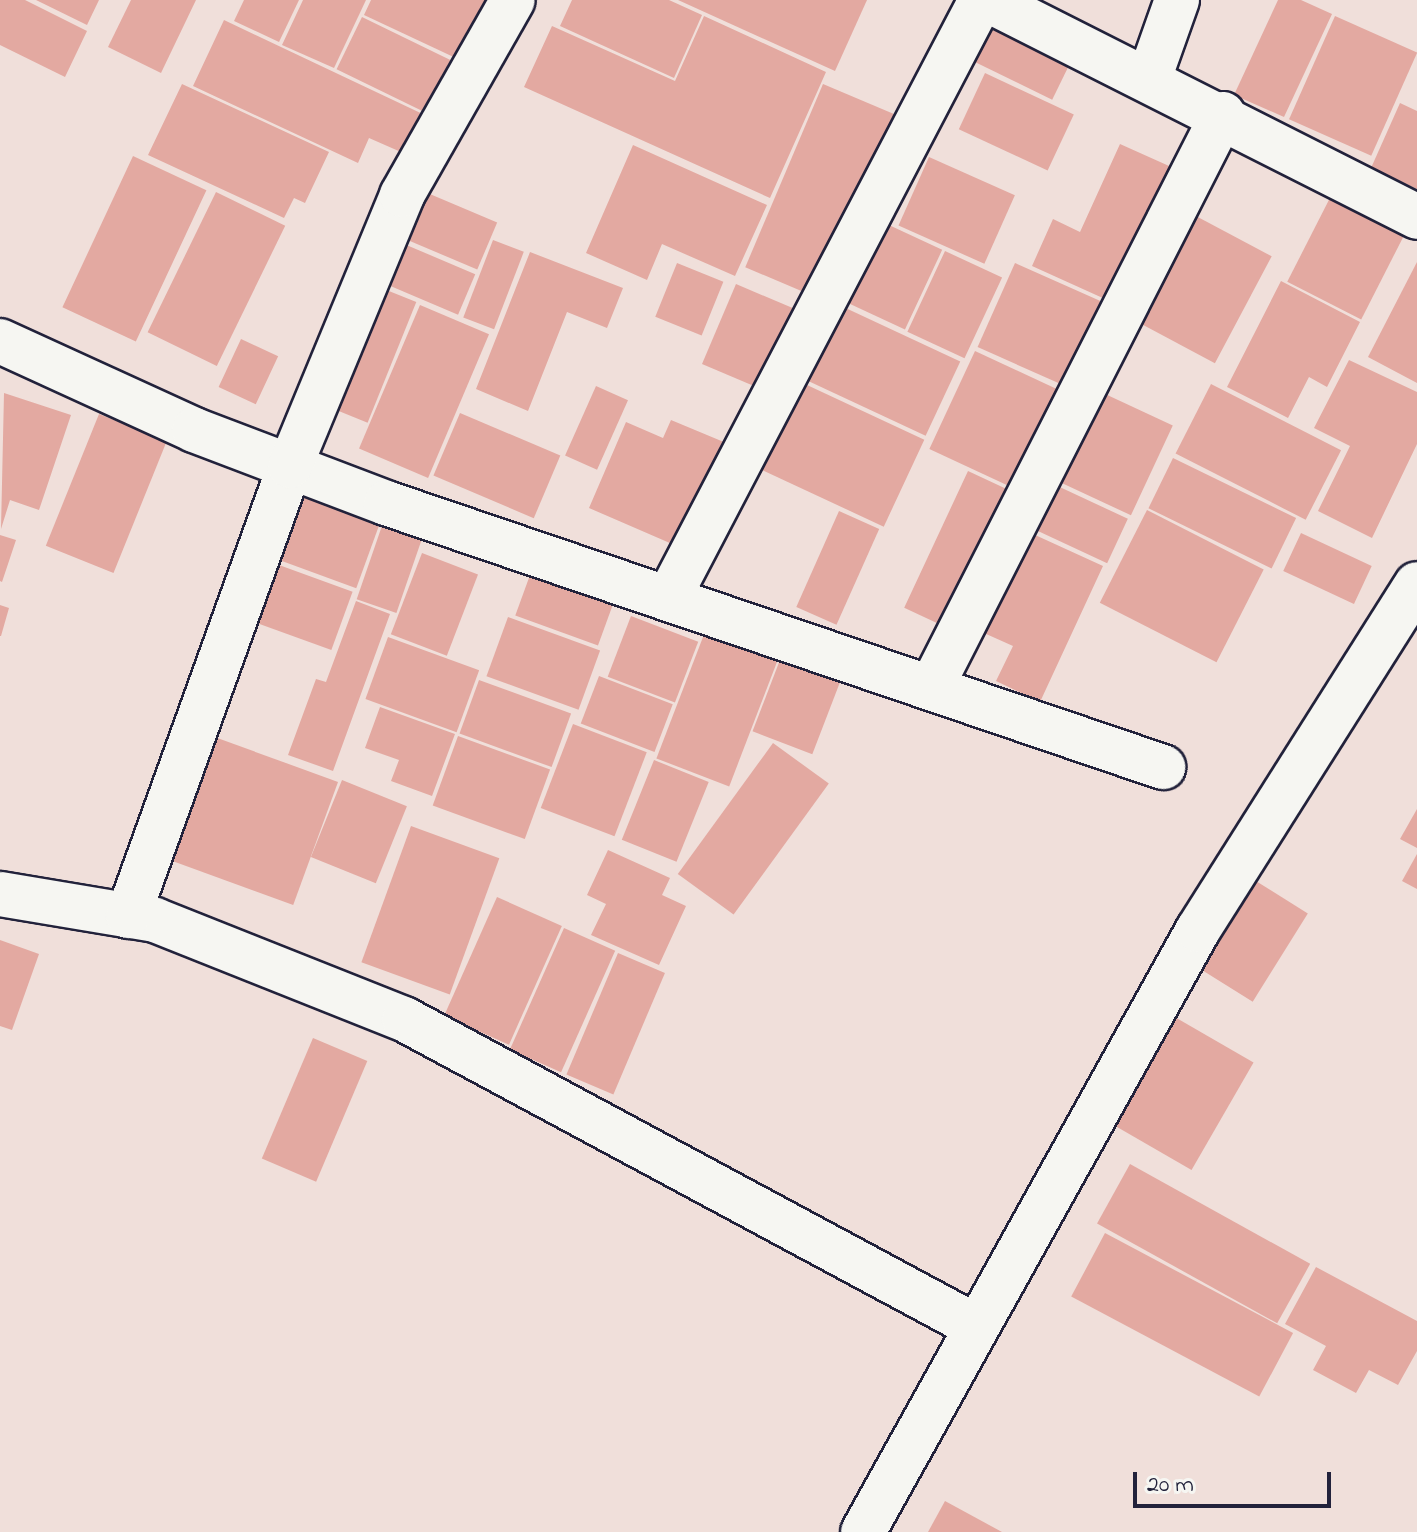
<!DOCTYPE html>
<html>
<head>
<meta charset="utf-8">
<style>
	body { margin:0 }
	#map { position:relative; width:1417px; height:1532px; overflow:hidden; background:#f0dfda; font-family:"Indie Flower",sans-serif }
	div>[style] { position:absolute }
	.building>* { inset:0; background:#e3a9a1; transform-origin:0 0 }
	.roads { filter:drop-shadow(2px 0 #22223b) drop-shadow(-2px 0 #22223b) drop-shadow(0 2px #22223b) drop-shadow(0 -2px #22223b) }
	.street>* { height:44px; margin:-22px; padding:0 22px; transform-origin:22px; border-radius:22px; background:#f6f6f2 }
	span { translate:-50% -50%; white-space:nowrap; text-align:center; line-height:1.15; -webkit-text-stroke:6px #f6f6f2; paint-order:stroke }
	.scale { position:absolute; left:1133px; top:1472px; width:198px; height:36px; box-sizing:border-box; border:4px solid #22223b; border-top:0; padding-left:10px; font-size:24px; line-height:28px; white-space:nowrap; color:#22223b; -webkit-text-stroke:6px #f6f6f2; paint-order:stroke }
</style>
</head>
<body>
<div id="map">
	<div class="building">
		<div style="clip-path:polygon(0 0,25px 0,87px 31px,65px 77px,0 45px)"></div>
		<div style="clip-path:polygon(36px 0,99px 0,87px 25px)"></div>
		<div style="clip-path:polygon(131px 0,196px 0,161px 73px,108px 47px)"></div>
		<div style="clip-path:polygon(244px 0,299px 0,279px 42px,234px 21px)"></div>
		<div style="clip-path:polygon(303px 0,366px 0,334px 68px,282px 45px)"></div>
		<div style="clip-path:polygon(371px 0,489px 0,460px 60px,364px 15px)"></div>
		<div style="clip-path:polygon(572px 0,669px 0,702px 15px,674px 78px,560px 26px)"></div>
		<div style="clip-path:polygon(678px 0,867px 0,835px 71px)"></div>
		<div style="clip-path:polygon(1278px 0,1301px 0,1332px 14px,1284px 117px,1234px 95px)"></div>
		<div style="clip-path:polygon(704px 16px,826px 72px,770px 198px,524px 87px,552px 26px,675px 81px)"></div>
		<div style="left:1335px;top:16px;width:90px;height:113px;rotate:24deg"></div>
		<div style="left:362px;top:17px;width:108px;height:58px;rotate:26deg"></div>
		<div style="left:987px;top:19px;width:94px;height:44px;rotate:26deg"></div>
		<div style="clip-path:polygon(224px 20px,429px 117px,410px 156px,369px 138px,358px 163px,193px 86px)"></div>
		<div style="left:985px;top:73px;width:98px;height:62px;rotate:25deg"></div>
		<div style="clip-path:polygon(182px 84px,329px 152px,305px 203px,294px 198px,284px 218px,148px 155px)"></div>
		<div style="left:823px;top:84px;width:77px;height:199px;rotate:23deg"></div>
		<div style="clip-path:polygon(1400px 103px,1417px 111px,1417px 189px,1371px 168px)"></div>
		<div style="clip-path:polygon(1120px 144px,1178px 170px,1116px 304px,1032px 266px,1053px 219px,1080px 232px)"></div>
		<div style="clip-path:polygon(633px 145px,767px 205px,735px 276px,662px 244px,647px 280px,586px 253px)"></div>
		<div style="left:133px;top:156px;width:81px;height:167px;rotate:25deg"></div>
		<div style="left:929px;top:157px;width:94px;height:75px;rotate:24deg"></div>
		<div style="left:418px;top:189px;width:86px;height:51px;rotate:23deg"></div>
		<div style="left:1334px;top:190px;width:83px;height:103px;rotate:27deg"></div>
		<div style="left:216px;top:192px;width:77px;height:156px;rotate:26deg"></div>
		<div style="left:1194px;top:215px;width:88px;height:121px;rotate:28deg"></div>
		<div style="left:876px;top:219px;width:73px;height:88px;rotate:25deg"></div>
		<div style="left:493px;top:240px;width:33px;height:83px;rotate:21deg"></div>
		<div style="left:397px;top:241px;width:85px;height:44px;rotate:23deg"></div>
		<div style="left:945px;top:251px;width:63px;height:89px;rotate:25deg"></div>
		<div style="clip-path:polygon(530px 252px,623px 288px,607px 328px,567px 312px,528px 411px,476px 389px)"></div>
		<div style="clip-path:polygon(1417px 262px,1417px 383px,1368px 357px)"></div>
		<div style="left:677px;top:263px;width:50px;height:58px;rotate:22deg"></div>
		<div style="left:1015px;top:263px;width:107px;height:92px;rotate:24deg"></div>
		<div style="clip-path:polygon(1281px 281px,1360px 322px,1327px 387px,1309px 377px,1288px 418px,1227px 387px)"></div>
		<div style="left:369px;top:283px;width:51px;height:130px;rotate:22deg"></div>
		<div style="left:736px;top:284px;width:66px;height:87px;rotate:23deg"></div>
		<div style="left:837px;top:304px;width:136px;height:82px;rotate:25deg"></div>
		<div style="left:420px;top:305px;width:75px;height:156px;rotate:23deg"></div>
		<div style="left:241px;top:339px;width:41px;height:53px;rotate:25deg"></div>
		<div style="left:975px;top:351px;width:105px;height:108px;rotate:25deg"></div>
		<div style="clip-path:polygon(1349px 360px,1417px 392px,1417px 444px,1372px 538px,1318px 511px,1350px 446px,1314px 428px)"></div>
		<div style="left:792px;top:378px;width:146px;height:96px;rotate:25deg"></div>
		<div style="left:1211px;top:384px;width:146px;height:78px;rotate:27deg"></div>
		<div style="left:596px;top:386px;width:35px;height:76px;rotate:24deg"></div>
		<div style="clip-path:polygon(4px 393px,71px 415px,39px 510px,10px 500px,1px 529px)"></div>
		<div style="left:1103px;top:393px;width:77px;height:99px;rotate:25deg"></div>
		<div style="left:460px;top:413px;width:109px;height:68px;rotate:23deg"></div>
		<div style="left:99px;top:414px;width:73px;height:142px;rotate:22deg"></div>
		<div style="clip-path:polygon(671px 420px,731px 445px,686px 550px,589px 508px,626px 422px,663px 438px)"></div>
		<div style="left:1173px;top:458px;width:137px;height:56px;rotate:26deg"></div>
		<div style="left:968px;top:471px;width:52px;height:151px;rotate:25deg"></div>
		<div style="left:1049px;top:482px;width:87px;height:49px;rotate:25deg"></div>
		<div style="left:298px;top:485px;width:90px;height:77px;rotate:20deg"></div>
		<div style="left:1147px;top:510px;width:131px;height:104px;rotate:27deg"></div>
		<div style="left:839px;top:511px;width:44px;height:105px;rotate:24deg"></div>
		<div style="left:385px;top:517px;width:42px;height:87px;rotate:19deg"></div>
		<div style="clip-path:polygon(1022px 529px,1103px 566px,1040px 702px,996px 681px,1013px 646px,975px 629px)"></div>
		<div style="left:1301px;top:533px;width:78px;height:42px;rotate:25deg"></div>
		<div style="clip-path:polygon(0 535px,16px 540px,2px 582px,0 581px)"></div>
		<div style="left:422px;top:553px;width:60px;height:87px;rotate:21deg"></div>
		<div style="left:268px;top:561px;width:90px;height:62px;rotate:20deg"></div>
		<div style="left:530px;top:575px;width:88px;height:43px;rotate:20deg"></div>
		<div style="clip-path:polygon(356px 601px,390px 614px,333px 771px,288px 755px,316px 679px,326px 682px)"></div>
		<div style="clip-path:polygon(0 605px,9px 608px,1px 636px,0 636px)"></div>
		<div style="left:631px;top:616px;width:72px;height:65px;rotate:21deg"></div>
		<div style="left:508px;top:617px;width:98px;height:63px;rotate:20deg"></div>
		<div style="left:708px;top:624px;width:78px;height:144px;rotate:21deg"></div>
		<div style="left:388px;top:637px;width:97px;height:66px;rotate:20deg"></div>
		<div style="left:783px;top:652px;width:64px;height:85px;rotate:21deg"></div>
		<div style="left:599px;top:676px;width:79px;height:51px;rotate:21deg"></div>
		<div style="left:479px;top:680px;width:98px;height:57px;rotate:20deg"></div>
		<div style="clip-path:polygon(380px 707px,455px 734px,432px 796px,391px 781px,399px 760px,365px 748px)"></div>
		<div style="left:573px;top:724px;width:79px;height:90px;rotate:21deg"></div>
		<div style="left:198px;top:731px;width:149px;height:131px;rotate:20deg"></div>
		<div style="left:458px;top:736px;width:98px;height:74px;rotate:20deg"></div>
		<div style="left:773px;top:743px;width:69px;height:162px;rotate:36deg"></div>
		<div style="left:654px;top:760px;width:59px;height:86px;rotate:22deg"></div>
		<div style="left:342px;top:780px;width:70px;height:83px;rotate:22deg"></div>
		<div style="clip-path:polygon(1417px 809px,1417px 848px,1400px 839px)"></div>
		<div style="left:411px;top:826px;width:94px;height:145px;rotate:20deg"></div>
		<div style="clip-path:polygon(608px 850px,670px 878px,662px 895px,686px 906px,659px 965px,591px 935px,606px 904px,587px 895px)"></div>
		<div style="clip-path:polygon(1417px 854px,1417px 889px,1402px 881px)"></div>
		<div style="left:1251px;top:878px;width:67px;height:104px;rotate:32deg"></div>
		<div style="left:497px;top:897px;width:71px;height:130px;rotate:24deg"></div>
		<div style="left:564px;top:928px;width:56px;height:133px;rotate:24deg"></div>
		<div style="clip-path:polygon(0 940px,39px 954px,12px 1030px,0 1026px)"></div>
		<div style="left:618px;top:953px;width:51px;height:132px;rotate:23deg"></div>
		<div style="left:1173px;top:1016px;width:93px;height:124px;rotate:30deg"></div>
		<div style="left:313px;top:1038px;width:59px;height:131px;rotate:23deg"></div>
		<div style="left:1130px;top:1164px;width:206px;height:68px;rotate:29deg"></div>
		<div style="left:1105px;top:1233px;width:213px;height:72px;rotate:28deg"></div>
		<div style="clip-path:polygon(1316px 1267px,1417px 1321px,1417px 1351px,1398px 1385px,1369px 1370px,1356px 1393px,1313px 1370px,1326px 1346px,1285px 1324px)"></div>
		<div style="clip-path:polygon(945px 1501px,1002px 1532px,928px 1532px)"></div>
	</div>
	<div class="roads">
		<div class="street">
			<div style="left:988px;top:0;width:481px;rotate:26.8deg"></div>
			<div style="left:1149px;top:79px;width:84px;rotate:-70.5deg"></div>
			<div style="left:0;top:341px;width:213px;rotate:24.6deg"></div>
			<div style="left:194px;top:430px;width:205px;rotate:20.8deg"></div>
			<div style="left:386px;top:503px;width:821px;rotate:18.77deg"></div>
			<div style="left:669px;top:597px;width:674px;rotate:-62.41deg"></div>
			<div style="left:931px;top:688px;width:644px;rotate:-63.04deg"></div>
			<div style="left:0;top:894px;width:157px;rotate:9.5deg"></div>
			<div style="left:155px;top:920px;width:268px;rotate:21.7deg"></div>
			<div style="left:404px;top:1019px;width:648px;rotate:28.26deg"></div>
			<div style="left:128px;top:916px;width:478px;rotate:-70.2deg"></div>
			<div style="left:290px;top:466px;width:293px;rotate:-67.5deg"></div>
			<div style="left:402px;top:195px;width:224px;rotate:-60.4deg"></div>
			<div style="left:863px;top:1532px;width:689px;rotate:-60.91deg"></div>
			<div style="left:1198px;top:930px;width:409px;rotate:-57.7deg"></div>
		</div>
	</div>
	<div class="scale">20 m</div>
</div>
</body>
</html>
